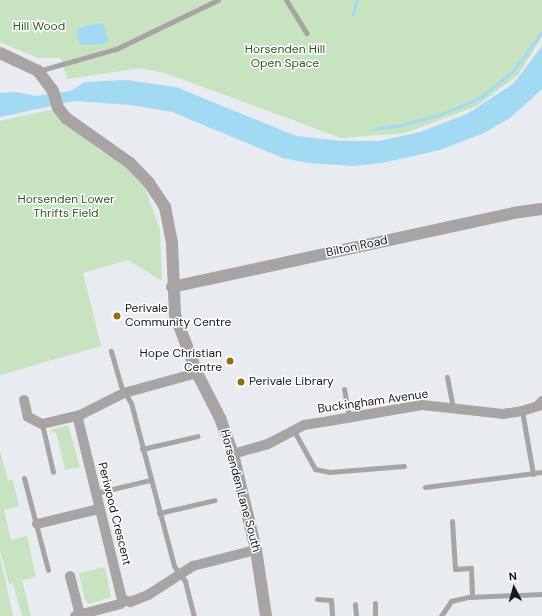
<!DOCTYPE html>
<html>
<head>
<meta charset="utf-8">
<style>
	body { margin:0 }
	#map { position:relative; width:542px; height:616px; overflow:hidden; background:#e8ebf0; font-family:"DM Sans",sans-serif }
	div>[style] { position:absolute }
	.green>* { inset:0; background:#c7e3bf }
	.water>* { inset:0; background:#a2daf4 }
	.stream>* { height:3px; margin:-1.5px; padding:0 1.5px; transform-origin:1.5px; border-radius:1.5px; background:#a2daf4 }
	.service>* { height:5px; margin:-2.5px; padding:0 2.5px; transform-origin:2.5px; border-radius:2.5px; background:#a7a4a3 }
	.minor>* { height:10px; margin:-5px; padding:0 5px; transform-origin:5px; border-radius:5px; background:#a7a4a3 }
	.tertiary>* { height:12px; margin:-6px; padding:0 6px; transform-origin:6px; border-radius:6px; background:#a7a4a3 }
	.dots>* { width:11px; height:11px; translate:-50% -50%; box-sizing:border-box; border:2px solid #fff; border-radius:50% }
	span { translate:-50% -50%; white-space:nowrap; text-align:center; line-height:1.15; -webkit-text-stroke:3px #fff; paint-order:stroke }
	.park-label { font-size:12px; color:#2d5820 }
	.street-label { font-size:12px; color:#18191b }
	.poi-label { font-size:12px; color:#18191b }
	.left { translate:0 -50%; text-align:left }
	.right { translate:-100% -50%; text-align:right }
	.north { position:absolute; left:494px; top:568px; width:40px; height:40px; -webkit-text-stroke:3px #fff; paint-order:stroke; rotate:354deg; font-size:11px; font-weight:700; line-height:16px; text-align:center; color:#18191b }
	.north::after { content:''; display:block; margin:auto; width:14px; height:18px; background:#18191b; clip-path:polygon(50% 0,100% 100%,50% 72%,0 100%) }
</style>
</head>
<body>
<div id="map">
	<div class="green">
		<div style="clip-path:polygon(0 0,542px 0,542px 37px,518px 75px,477px 106px,405px 133px,341px 138px,165px 73px,140px 68px,67px 79px,61px 58px,38px 58px,0 42px)"></div>
		<div style="clip-path:polygon(50px 110px,101px 151px,122px 163px,143px 183px,160px 230px,162px 281px,128px 260px,83px 273px,101px 346px,0 375px,0 121px)"></div>
		<div style="clip-path:polygon(68px 425px,80px 467px,65px 470px,56px 432px,52px 433px,51px 430px)"></div>
		<div style="clip-path:polygon(0 451px,8px 480px,13px 480px,19px 506px,4px 510px,11px 540px,27px 536px,36px 577px,22px 580px,31px 616px,22px 616px,13px 583px,9px 584px,0 551px)"></div>
		<div style="clip-path:polygon(0 557px,3px 570px,13px 616px,0 616px)"></div>
		<div style="clip-path:polygon(105px 567px,111px 597px,89px 604px,85px 600px,79px 573px)"></div>
	</div>
	<div class="water">
		<div style="clip-path:polygon(99px 23px,104px 24px,108px 41px,104px 44px,81px 45px,77px 37px,79px 28px)"></div>
		<div style="clip-path:polygon(542px 46px,542px 89px,510px 118px,484px 133px,440px 150px,382px 163px,355px 166px,309px 163px,283px 158px,172px 112px,131px 105px,75px 101px,0 117px,0 93px,17px 92px,35px 96px,71px 91px,84px 82px,126px 80px,176px 87px,296px 136px,341px 141px,379px 141px,420px 132px,467px 114px,514px 83px)"></div>
	</div>
	<div class="stream">
		<div style="left:353px;top:14px;width:15px;rotate:-74deg"></div>
		<div style="left:374px;top:129px;width:28px;rotate:-8deg"></div>
		<div style="left:402px;top:125px;width:41px;rotate:-15.4deg"></div>
		<div style="left:442px;top:114px;width:43px;rotate:-23.6deg"></div>
		<div style="left:481px;top:97px;width:40px;rotate:-39deg"></div>
		<div style="left:512px;top:72px;width:50px;rotate:-53.1deg"></div>
	</div>
	<div class="service">
		<div style="left:286px;top:0;width:39px;rotate:58deg"></div>
		<div style="left:38px;top:71px;width:81px;rotate:-15.8deg"></div>
		<div style="left:116px;top:49px;width:113px;rotate:-25.7deg"></div>
		<div style="left:111px;top:351px;width:36px;rotate:74deg"></div>
		<div style="left:121px;top:386px;width:20px;rotate:60deg"></div>
		<div style="left:131px;top:403px;width:169px;rotate:75.2deg"></div>
		<div style="left:174px;top:566px;width:19px;rotate:54deg"></div>
		<div style="left:185px;top:581px;width:36px;rotate:76deg"></div>
		<div style="left:447px;top:377px;width:32px;rotate:79deg"></div>
		<div style="left:344px;top:389px;width:28px;rotate:80deg"></div>
		<div style="left:522px;top:411px;width:64px;rotate:80.1deg"></div>
		<div style="left:42px;top:424px;width:49px;rotate:77.1deg"></div>
		<div style="left:294px;top:431px;width:43px;rotate:61.1deg"></div>
		<div style="left:315px;top:469px;width:14px;rotate:12deg"></div>
		<div style="left:329px;top:472px;width:75px;rotate:-4.6deg"></div>
		<div style="left:142px;top:449px;width:57px;rotate:-13.1deg"></div>
		<div style="left:24px;top:478px;width:95px;rotate:75.4deg"></div>
		<div style="left:425px;top:487px;width:118px;rotate:-7.3deg"></div>
		<div style="left:96px;top:493px;width:56px;rotate:-13.5deg"></div>
		<div style="left:159px;top:513px;width:57px;rotate:-13.1deg"></div>
		<div style="left:452px;top:521px;width:48px;rotate:86.4deg"></div>
		<div style="left:455px;top:569px;width:16px;rotate:-4deg"></div>
		<div style="left:471px;top:568px;width:29px;rotate:88deg"></div>
		<div style="left:317px;top:599px;width:14px;rotate:4deg"></div>
		<div style="left:331px;top:600px;width:16px;rotate:86deg"></div>
		<div style="left:375px;top:603px;width:13px;rotate:90deg"></div>
		<div style="left:355px;top:604px;width:12px;rotate:85deg"></div>
		<div style="left:441px;top:616px;width:18px;rotate:-56deg"></div>
		<div style="left:451px;top:601px;width:17px;rotate:-13deg"></div>
		<div style="left:468px;top:597px;width:74px;rotate:-2.3deg"></div>
	</div>
	<div class="minor">
		<div style="left:197px;top:373px;width:76px;rotate:164.7deg"></div>
		<div style="left:124px;top:393px;width:49px;rotate:153.4deg"></div>
		<div style="left:80px;top:415px;width:4px;rotate:117deg"></div>
		<div style="left:78px;top:419px;width:185px;rotate:76.3deg"></div>
		<div style="left:122px;top:599px;width:9px;rotate:21deg"></div>
		<div style="left:130px;top:602px;width:19px;rotate:-21deg"></div>
		<div style="left:148px;top:595px;width:54px;rotate:-32.8deg"></div>
		<div style="left:193px;top:566px;width:65px;rotate:-14.3deg"></div>
		<div style="left:24px;top:400px;width:17px;rotate:77deg"></div>
		<div style="left:28px;top:417px;width:16px;rotate:27deg"></div>
		<div style="left:42px;top:424px;width:39px;rotate:-13deg"></div>
		<div style="left:233px;top:454px;width:36px;rotate:-16deg"></div>
		<div style="left:268px;top:444px;width:41px;rotate:-27.8deg"></div>
		<div style="left:304px;top:425px;width:25px;rotate:-9deg"></div>
		<div style="left:329px;top:421px;width:94px;rotate:-9.8deg"></div>
		<div style="left:422px;top:405px;width:81px;rotate:6.3deg"></div>
		<div style="left:503px;top:414px;width:19px;rotate:-9deg"></div>
		<div style="left:522px;top:411px;width:17px;rotate:-17deg"></div>
		<div style="left:538px;top:406px;width:6px;rotate:-51deg"></div>
		<div style="left:37px;top:524px;width:64px;rotate:-13.6deg"></div>
		<div style="left:70px;top:576px;width:40px;rotate:75.6deg"></div>
		<div style="left:75px;top:616px;width:47px;rotate:-14.9deg"></div>
		<div style="left:120px;top:604px;width:5px;rotate:-37deg"></div>
	</div>
	<div class="tertiary">
		<div style="left:0;top:53px;width:42px;rotate:25.3deg"></div>
		<div style="left:38px;top:71px;width:25px;rotate:53deg"></div>
		<div style="left:53px;top:91px;width:18px;rotate:74deg"></div>
		<div style="left:58px;top:108px;width:13px;rotate:51deg"></div>
		<div style="left:66px;top:118px;width:78px;rotate:35.1deg"></div>
		<div style="left:130px;top:163px;width:28px;rotate:46deg"></div>
		<div style="left:149px;top:183px;width:29px;rotate:56deg"></div>
		<div style="left:165px;top:207px;width:37px;rotate:79deg"></div>
		<div style="left:172px;top:243px;width:72px;rotate:87.6deg"></div>
		<div style="left:175px;top:315px;width:62px;rotate:69.2deg"></div>
		<div style="left:197px;top:373px;width:51px;rotate:62.9deg"></div>
		<div style="left:220px;top:418px;width:38px;rotate:70deg"></div>
		<div style="left:233px;top:454px;width:99px;rotate:76.5deg"></div>
		<div style="left:256px;top:550px;width:67px;rotate:81.4deg"></div>
		<div style="left:172px;top:287px;width:349px;rotate:-12.2deg"></div>
		<div style="left:513px;top:213px;width:29px;rotate:-8deg"></div>
	</div>
	<div class="dots">
		<div style="left:117px;top:316px;background:#956c17"></div>
		<div style="left:230px;top:361px;background:#956c17"></div>
		<div style="left:241px;top:382px;background:#956c17"></div>
	</div>
	<div class="park-label">
		<span style="left:39px;top:27px">Hill Wood</span>
		<span style="left:285px;top:57px">Horsenden Hill<br>Open Space</span>
		<span style="left:66px;top:207px">Horsenden Lower<br>Thrifts Field</span>
	</div>
	<div class="street-label">
		<span style="left:357px;top:247px;rotate:-12deg">Bilton Road</span>
		<span style="left:373px;top:402px;rotate:-8deg">Buckingham Avenue</span>
		<span style="left:240px;top:491px;rotate:75deg">Horsenden Lane South</span>
		<span style="left:114px;top:514px;rotate:76deg">Periwood Crescent</span>
	</div>
	<div class="poi-label">
		<span class="left" style="left:125px;top:316px">Perivale<br>Community Centre</span>
		<span class="right" style="left:222px;top:361px">Hope Christian<br>Centre</span>
		<span class="left" style="left:249px;top:382px">Perivale Library</span>
	</div>
	<div class="north">N</div>
</div>
</body>
</html>
